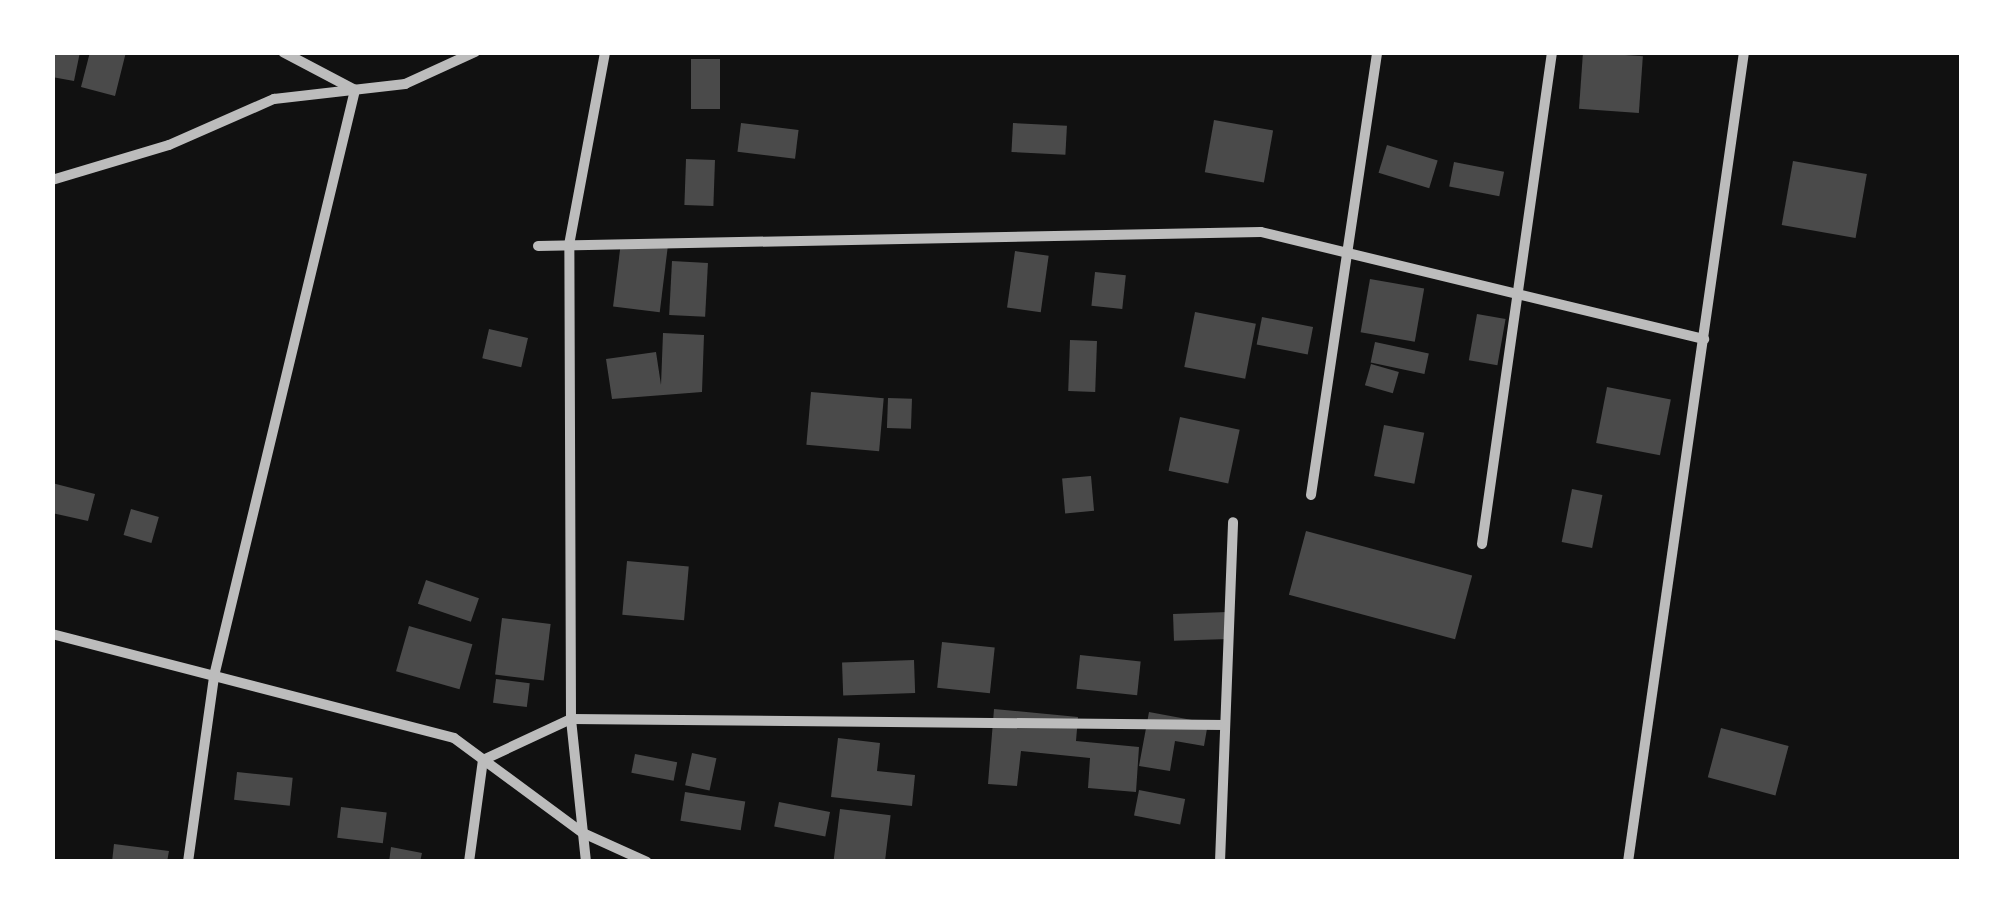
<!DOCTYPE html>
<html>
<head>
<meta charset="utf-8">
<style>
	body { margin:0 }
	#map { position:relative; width:2014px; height:914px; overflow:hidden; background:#111; font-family:Quicksand,sans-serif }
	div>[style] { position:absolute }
	.building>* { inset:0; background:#4a4a4a; transform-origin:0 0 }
	.minor>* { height:10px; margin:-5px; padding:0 5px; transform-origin:5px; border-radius:5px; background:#bcbcbc }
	span { translate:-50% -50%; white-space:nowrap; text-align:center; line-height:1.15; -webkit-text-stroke:10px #fff; paint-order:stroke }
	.frame { position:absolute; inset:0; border:55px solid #fff; pointer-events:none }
</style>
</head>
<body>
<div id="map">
	<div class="building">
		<div style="clip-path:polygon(52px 52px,80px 52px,74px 81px,52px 77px)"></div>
		<div style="clip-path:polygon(90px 52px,126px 52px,115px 96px,81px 87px)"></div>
		<div style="left:1583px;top:52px;width:60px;height:57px;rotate:4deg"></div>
		<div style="left:691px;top:59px;width:29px;height:50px"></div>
		<div style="left:1214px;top:120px;width:60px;height:53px;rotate:10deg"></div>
		<div style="left:741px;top:123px;width:58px;height:29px;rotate:7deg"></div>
		<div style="left:1013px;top:123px;width:54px;height:29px;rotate:3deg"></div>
		<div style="left:1387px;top:145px;width:53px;height:29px;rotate:17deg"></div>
		<div style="left:686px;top:159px;width:29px;height:46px;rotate:2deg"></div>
		<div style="left:1793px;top:161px;width:75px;height:65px;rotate:10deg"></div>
		<div style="left:1454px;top:162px;width:51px;height:25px;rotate:11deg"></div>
		<div style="left:621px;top:242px;width:47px;height:65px;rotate:7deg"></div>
		<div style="left:1015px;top:251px;width:34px;height:57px;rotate:8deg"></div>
		<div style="left:672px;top:261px;width:36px;height:54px;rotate:3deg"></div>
		<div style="left:1095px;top:272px;width:31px;height:34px;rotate:6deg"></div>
		<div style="left:1370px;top:279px;width:55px;height:54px;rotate:10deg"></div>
		<div style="left:1195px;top:312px;width:62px;height:56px;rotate:11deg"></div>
		<div style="left:1477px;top:314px;width:29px;height:47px;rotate:10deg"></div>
		<div style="left:1262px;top:317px;width:52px;height:28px;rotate:11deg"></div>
		<div style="left:489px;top:329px;width:40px;height:30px;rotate:13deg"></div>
		<div style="clip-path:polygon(663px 333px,704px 335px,702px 392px,612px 399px,606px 359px,656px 352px,661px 385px)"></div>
		<div style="left:1070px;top:340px;width:27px;height:51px;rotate:2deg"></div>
		<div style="left:1375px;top:342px;width:55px;height:21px;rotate:12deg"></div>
		<div style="left:1371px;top:364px;width:29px;height:22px;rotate:16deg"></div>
		<div style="left:1607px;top:387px;width:65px;height:57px;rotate:11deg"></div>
		<div style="left:811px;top:392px;width:73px;height:53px;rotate:5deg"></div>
		<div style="left:888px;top:398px;width:24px;height:30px;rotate:2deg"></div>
		<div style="left:1180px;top:417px;width:61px;height:55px;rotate:12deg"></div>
		<div style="left:1384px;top:425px;width:41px;height:52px;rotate:11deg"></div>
		<div style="left:1091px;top:476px;width:35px;height:29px;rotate:85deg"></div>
		<div style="clip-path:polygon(52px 483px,95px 494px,88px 521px,52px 513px)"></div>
		<div style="left:1572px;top:489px;width:31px;height:54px;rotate:11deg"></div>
		<div style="left:131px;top:509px;width:29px;height:27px;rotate:16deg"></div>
		<div style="left:1306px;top:531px;width:172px;height:66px;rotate:15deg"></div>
		<div style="left:627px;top:561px;width:62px;height:54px;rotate:5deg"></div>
		<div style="left:426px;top:580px;width:56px;height:25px;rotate:19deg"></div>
		<div style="left:1227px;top:612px;width:27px;height:54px;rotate:88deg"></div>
		<div style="left:502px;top:618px;width:49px;height:57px;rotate:7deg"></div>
		<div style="left:409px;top:626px;width:66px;height:47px;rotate:16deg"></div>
		<div style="left:942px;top:642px;width:53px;height:46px;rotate:6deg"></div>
		<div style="left:1080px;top:655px;width:61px;height:34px;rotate:6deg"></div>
		<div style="left:914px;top:660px;width:33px;height:72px;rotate:88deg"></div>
		<div style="left:496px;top:679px;width:34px;height:24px;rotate:7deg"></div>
		<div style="clip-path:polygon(994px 709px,1078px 717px,1076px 741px,1139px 747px,1136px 792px,1088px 788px,1090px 758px,1021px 751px,1017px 786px,988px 784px)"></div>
		<div style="clip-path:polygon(1149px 712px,1208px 723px,1204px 746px,1175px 741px,1170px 771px,1139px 766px)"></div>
		<div style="left:1721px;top:728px;width:70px;height:51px;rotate:15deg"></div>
		<div style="clip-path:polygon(838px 738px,880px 743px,877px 771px,915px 775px,912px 806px,831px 797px)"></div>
		<div style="left:692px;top:753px;width:25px;height:33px;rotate:12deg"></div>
		<div style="left:635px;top:754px;width:43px;height:19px;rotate:11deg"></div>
		<div style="left:237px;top:772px;width:56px;height:28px;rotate:6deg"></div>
		<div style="left:1139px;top:790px;width:47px;height:26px;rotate:11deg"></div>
		<div style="left:685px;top:792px;width:61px;height:29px;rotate:9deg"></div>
		<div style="left:779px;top:802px;width:52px;height:25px;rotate:11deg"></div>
		<div style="left:341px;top:807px;width:46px;height:31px;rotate:7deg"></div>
		<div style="left:840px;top:809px;width:51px;height:53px;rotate:7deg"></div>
		<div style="clip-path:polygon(114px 844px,169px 851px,167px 862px,112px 862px)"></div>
		<div style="clip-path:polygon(391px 847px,422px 853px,420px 862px,389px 862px)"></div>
	</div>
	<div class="minor">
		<div style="left:52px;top:180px;width:122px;rotate:-16.7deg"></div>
		<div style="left:169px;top:145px;width:115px;rotate:-23.7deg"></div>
		<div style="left:274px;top:99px;width:132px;rotate:-6.5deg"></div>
		<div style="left:405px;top:84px;width:77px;rotate:-24.6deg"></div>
		<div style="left:538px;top:246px;width:723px;rotate:-1.11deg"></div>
		<div style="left:1261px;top:232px;width:456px;rotate:13.6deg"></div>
		<div style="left:1311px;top:495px;width:448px;rotate:-81.5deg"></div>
		<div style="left:1482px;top:544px;width:497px;rotate:-81.9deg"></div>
		<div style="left:52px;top:634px;width:415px;rotate:14.5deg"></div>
		<div style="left:454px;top:738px;width:160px;rotate:36.4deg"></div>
		<div style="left:583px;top:833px;width:70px;rotate:24.4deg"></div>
		<div style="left:188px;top:862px;width:188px;rotate:-82deg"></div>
		<div style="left:214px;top:676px;width:603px;rotate:-76.47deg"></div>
		<div style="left:355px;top:90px;width:81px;rotate:-152.2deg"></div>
		<div style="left:469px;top:862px;width:103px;rotate:-82.2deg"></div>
		<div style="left:483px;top:760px;width:97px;rotate:-25deg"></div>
		<div style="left:571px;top:719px;width:654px;rotate:0.53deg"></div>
		<div style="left:586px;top:862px;width:144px;rotate:-96deg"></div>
		<div style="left:571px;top:719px;width:474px;rotate:-90.2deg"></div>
		<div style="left:569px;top:245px;width:196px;rotate:-79.4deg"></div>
		<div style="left:1220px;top:862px;width:340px;rotate:-87.8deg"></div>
		<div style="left:1628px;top:862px;width:818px;rotate:-81.85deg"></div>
	</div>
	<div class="frame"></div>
</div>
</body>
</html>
